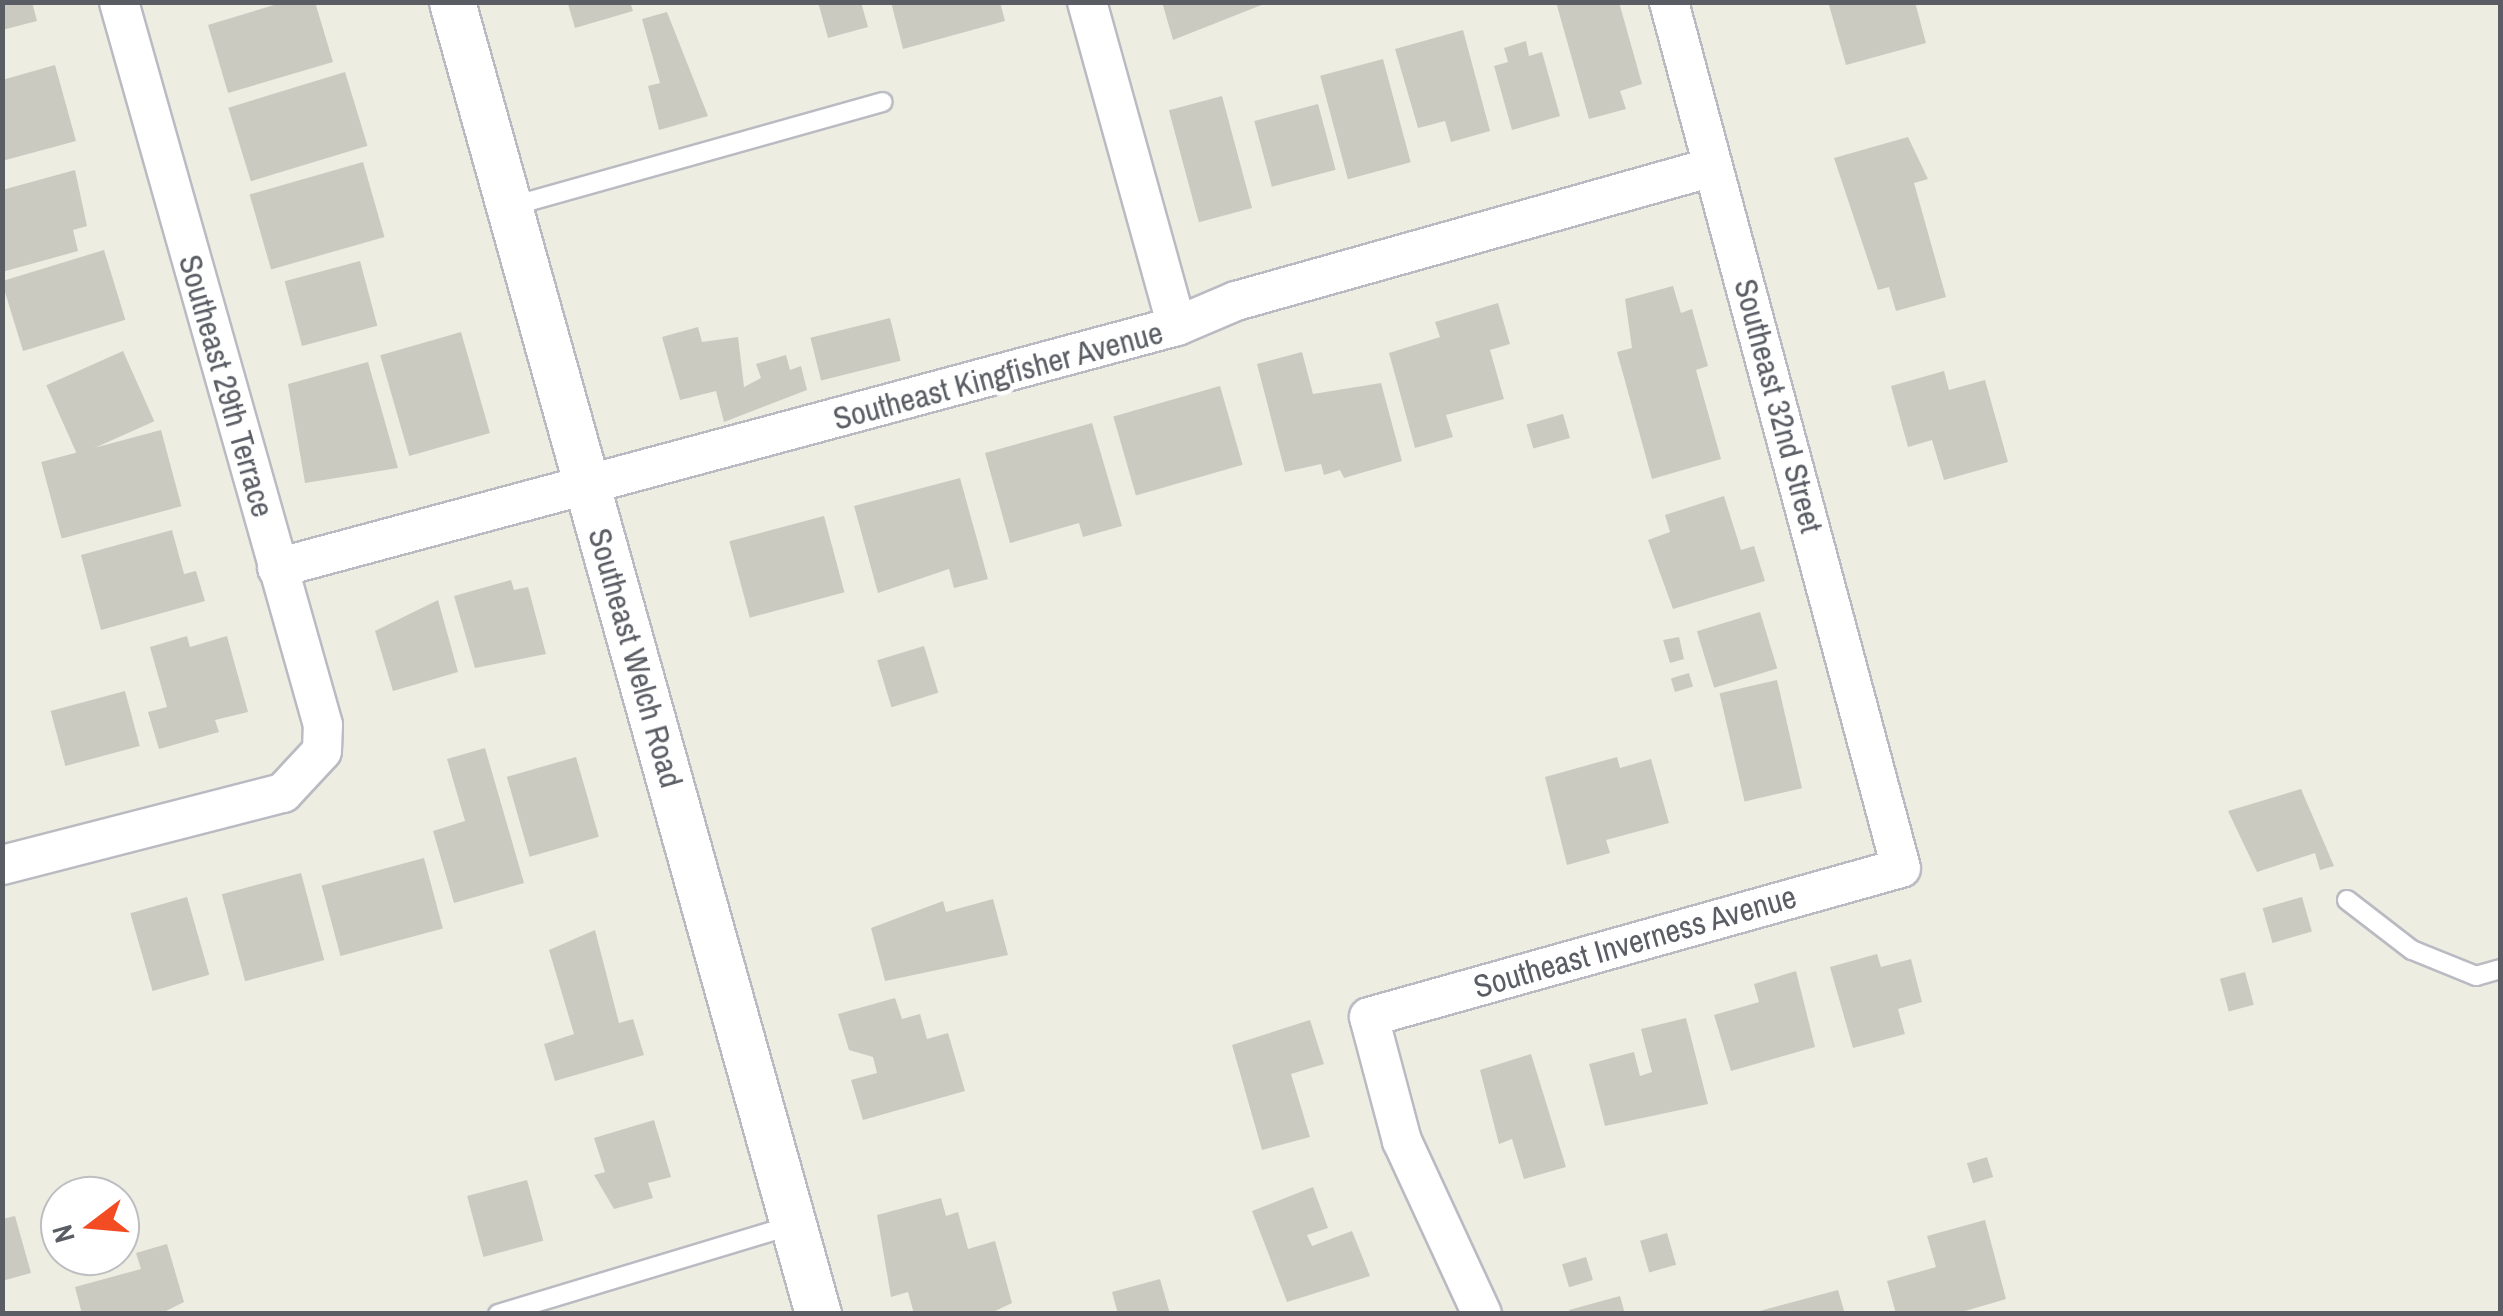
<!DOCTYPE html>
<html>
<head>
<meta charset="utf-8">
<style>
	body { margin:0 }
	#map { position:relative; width:2503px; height:1316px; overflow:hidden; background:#eeede2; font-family:"Archivo Narrow",sans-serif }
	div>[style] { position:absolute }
	.building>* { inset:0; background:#cbcac1; transform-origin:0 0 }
	.roads { filter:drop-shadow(2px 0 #babbc2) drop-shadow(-2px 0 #babbc2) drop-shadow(0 2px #babbc2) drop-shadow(0 -2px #babbc2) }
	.service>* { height:18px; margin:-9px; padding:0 9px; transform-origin:9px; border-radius:9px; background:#fff }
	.minor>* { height:38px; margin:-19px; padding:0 19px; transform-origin:19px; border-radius:19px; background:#fff }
	.tertiary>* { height:45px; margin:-22.5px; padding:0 22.5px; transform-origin:22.5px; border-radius:22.5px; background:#fff }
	span { translate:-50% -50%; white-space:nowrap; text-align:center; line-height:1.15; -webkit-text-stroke:9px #fff; paint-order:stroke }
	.street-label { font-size:32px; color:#5a5d64 }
	.frame { position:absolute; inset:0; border:5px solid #5a5d64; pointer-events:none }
	.north { position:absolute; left:40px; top:1176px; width:100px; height:100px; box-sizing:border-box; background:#fff; border:2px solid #bdbec1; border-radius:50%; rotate:254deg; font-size:28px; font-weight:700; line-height:40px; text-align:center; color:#5a5d64 }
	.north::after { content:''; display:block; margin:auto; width:35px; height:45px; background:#f34c22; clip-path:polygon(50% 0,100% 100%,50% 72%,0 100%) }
</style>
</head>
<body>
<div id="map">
	<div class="building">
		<div style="clip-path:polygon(2px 2px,32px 2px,37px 21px,2px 30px)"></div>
		<div style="clip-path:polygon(284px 2px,315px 2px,333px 62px,228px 93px,208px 25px)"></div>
		<div style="clip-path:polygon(630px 2px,633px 11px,575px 28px,568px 4px)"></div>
		<div style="clip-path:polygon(818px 2px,861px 2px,868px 27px,828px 38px)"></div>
		<div style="clip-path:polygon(891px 2px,1000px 2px,1005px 21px,903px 49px)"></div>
		<div style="clip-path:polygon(1162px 2px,1264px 2px,1264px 4px,1173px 40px)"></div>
		<div style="clip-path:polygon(1556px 2px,1619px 2px,1642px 84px,1620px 91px,1626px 109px,1589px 119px)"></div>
		<div style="clip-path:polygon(1815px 2px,1915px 2px,1926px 43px,1846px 65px,1829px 5px)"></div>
		<div style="clip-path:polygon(667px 12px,708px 116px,659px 130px,648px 86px,660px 83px,642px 19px)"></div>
		<div style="clip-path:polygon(1463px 30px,1490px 131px,1451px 142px,1445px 121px,1418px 128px,1395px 49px)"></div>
		<div style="clip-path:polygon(1526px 41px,1529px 56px,1542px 52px,1560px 116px,1512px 130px,1494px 66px,1508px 62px,1504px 48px)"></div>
		<div style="left:1383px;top:59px;width:107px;height:65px;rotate:75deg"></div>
		<div style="clip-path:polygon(55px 65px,76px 141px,2px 161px,2px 80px)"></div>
		<div style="left:345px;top:72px;width:77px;height:122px;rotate:73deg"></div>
		<div style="left:1222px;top:96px;width:116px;height:55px;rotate:75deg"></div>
		<div style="left:1318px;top:104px;width:68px;height:66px;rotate:75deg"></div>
		<div style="clip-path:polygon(1908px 137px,1928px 179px,1914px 183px,1946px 297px,1896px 311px,1889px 287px,1878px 290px,1834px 158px)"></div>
		<div style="left:363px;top:162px;width:78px;height:118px;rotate:74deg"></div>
		<div style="clip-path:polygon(75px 170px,87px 226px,73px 230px,78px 251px,2px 272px,2px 190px)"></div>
		<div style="left:104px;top:250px;width:73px;height:107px;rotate:73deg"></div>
		<div style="left:360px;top:261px;width:67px;height:78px;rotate:75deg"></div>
		<div style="clip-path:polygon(1673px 286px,1681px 313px,1692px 309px,1708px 366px,1696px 370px,1721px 459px,1652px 479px,1617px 352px,1632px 348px,1625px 299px)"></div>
		<div style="clip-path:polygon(1498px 303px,1510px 344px,1490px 350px,1504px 399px,1446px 415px,1453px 437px,1415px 448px,1389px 353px,1440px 337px,1435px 322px)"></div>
		<div style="left:890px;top:318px;width:44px;height:82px;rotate:76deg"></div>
		<div style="clip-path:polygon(698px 327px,702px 342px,738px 337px,744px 387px,761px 378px,756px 364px,786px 355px,790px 370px,801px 366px,807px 390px,724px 422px,716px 391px,680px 400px,662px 337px)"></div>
		<div style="left:461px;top:332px;width:105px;height:84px;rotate:74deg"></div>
		<div style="left:123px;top:351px;width:77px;height:84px;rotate:66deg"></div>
		<div style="clip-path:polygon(1302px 352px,1313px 394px,1381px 383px,1402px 461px,1344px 478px,1340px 470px,1324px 475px,1321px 464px,1285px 472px,1257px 364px)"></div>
		<div style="clip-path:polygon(368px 362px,398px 468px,305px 483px,288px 384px)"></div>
		<div style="clip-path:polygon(1944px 371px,1949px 390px,1985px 380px,2008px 462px,1944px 480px,1932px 440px,1908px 447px,1891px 386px)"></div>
		<div style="left:1220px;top:386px;width:82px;height:111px;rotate:74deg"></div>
		<div style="left:1563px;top:414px;width:25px;height:38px;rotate:74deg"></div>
		<div style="clip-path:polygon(1092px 423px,1122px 526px,1083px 537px,1079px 523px,1010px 543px,985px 453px)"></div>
		<div style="left:161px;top:430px;width:79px;height:124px;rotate:75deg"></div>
		<div style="clip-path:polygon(960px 478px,988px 579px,954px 588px,949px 569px,878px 593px,854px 506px)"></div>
		<div style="clip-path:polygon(1724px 496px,1741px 550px,1754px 546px,1765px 581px,1673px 609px,1648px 540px,1670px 532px,1665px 515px)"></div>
		<div style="left:824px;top:516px;width:79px;height:98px;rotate:75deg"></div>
		<div style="clip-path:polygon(172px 530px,184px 574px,196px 571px,205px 601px,101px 630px,81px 555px)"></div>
		<div style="clip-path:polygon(511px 580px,514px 590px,528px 587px,546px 654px,475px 668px,454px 596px)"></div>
		<div style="clip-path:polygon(438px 600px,458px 672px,393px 691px,375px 631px)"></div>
		<div style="left:1760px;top:612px;width:59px;height:66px;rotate:73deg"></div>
		<div style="clip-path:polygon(187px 636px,190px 647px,227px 636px,248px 712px,215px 720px,219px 732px,159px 749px,148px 712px,167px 707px,150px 647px)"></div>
		<div style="clip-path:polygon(1679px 637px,1684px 659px,1670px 663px,1663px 640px)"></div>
		<div style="left:924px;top:646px;width:49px;height:49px;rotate:73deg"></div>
		<div style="left:1689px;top:673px;width:14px;height:19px;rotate:73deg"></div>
		<div style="left:1777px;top:680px;width:111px;height:59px;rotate:77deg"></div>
		<div style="left:125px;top:691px;width:57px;height:77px;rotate:75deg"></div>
		<div style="clip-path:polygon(485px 748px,524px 883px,454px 903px,433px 831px,465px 821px,447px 759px)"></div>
		<div style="left:576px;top:757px;width:83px;height:72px;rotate:74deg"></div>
		<div style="clip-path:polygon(1617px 757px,1620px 768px,1651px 759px,1669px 823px,1606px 840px,1610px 853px,1567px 865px,1545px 777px)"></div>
		<div style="clip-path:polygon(2301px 789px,2334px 866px,2320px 870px,2315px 853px,2257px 872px,2228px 811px)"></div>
		<div style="left:424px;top:858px;width:73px;height:106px;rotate:75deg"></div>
		<div style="left:301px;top:873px;width:90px;height:82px;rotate:75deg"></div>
		<div style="left:187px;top:897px;width:81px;height:59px;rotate:74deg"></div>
		<div style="left:2302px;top:897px;width:36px;height:41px;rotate:74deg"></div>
		<div style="clip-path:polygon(993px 899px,1008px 955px,885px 981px,871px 928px,943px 901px,946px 912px)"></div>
		<div style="clip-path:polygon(595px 930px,619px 1023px,633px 1019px,644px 1055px,555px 1081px,544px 1044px,574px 1034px,549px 950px)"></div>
		<div style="clip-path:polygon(1877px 954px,1881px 967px,1911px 959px,1922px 1002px,1898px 1009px,1905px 1034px,1853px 1048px,1830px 967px)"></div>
		<div style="clip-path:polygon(1796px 971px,1815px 1047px,1731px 1071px,1714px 1015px,1759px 1002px,1754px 984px)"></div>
		<div style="left:2245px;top:972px;width:34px;height:26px;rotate:75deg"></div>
		<div style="clip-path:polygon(895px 998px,902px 1019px,920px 1014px,927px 1039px,948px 1033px,965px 1091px,863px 1120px,851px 1080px,877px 1073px,873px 1057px,849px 1050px,838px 1014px)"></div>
		<div style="clip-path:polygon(1686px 1018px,1708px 1104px,1605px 1126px,1589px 1064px,1634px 1052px,1640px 1076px,1652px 1072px,1641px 1029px)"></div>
		<div style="clip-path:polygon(1310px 1020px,1324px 1064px,1291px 1074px,1310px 1137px,1262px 1150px,1232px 1045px)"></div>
		<div style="clip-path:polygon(1531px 1054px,1566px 1167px,1524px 1179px,1512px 1139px,1499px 1144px,1480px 1070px)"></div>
		<div style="clip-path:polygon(654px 1120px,671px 1177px,648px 1183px,653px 1198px,614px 1209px,594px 1175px,605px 1172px,594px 1138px)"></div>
		<div style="left:1987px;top:1157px;width:21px;height:21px;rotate:73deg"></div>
		<div style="left:527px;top:1180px;width:63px;height:62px;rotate:75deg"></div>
		<div style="clip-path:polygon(1313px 1187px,1328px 1228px,1307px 1235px,1312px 1246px,1352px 1231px,1370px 1276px,1287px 1302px,1252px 1211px)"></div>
		<div style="clip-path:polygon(941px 1198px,946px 1216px,958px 1212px,968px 1249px,995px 1241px,1012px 1303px,989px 1314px,914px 1314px,908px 1292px,891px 1297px,877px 1215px)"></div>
		<div style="clip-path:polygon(15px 1216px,31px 1273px,2px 1281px,2px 1219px)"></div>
		<div style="clip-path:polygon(1985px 1220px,2006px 1299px,1955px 1314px,1896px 1314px,1887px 1281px,1936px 1267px,1927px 1236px)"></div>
		<div style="left:1667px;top:1233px;width:33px;height:28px;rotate:74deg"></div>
		<div style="clip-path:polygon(167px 1244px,184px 1302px,160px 1314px,82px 1314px,75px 1287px,141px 1269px,136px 1253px)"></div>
		<div style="left:1586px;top:1257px;width:24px;height:25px;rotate:73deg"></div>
		<div style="clip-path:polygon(1160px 1279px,1170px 1314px,1118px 1314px,1112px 1292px)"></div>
		<div style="clip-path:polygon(1838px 1290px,1845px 1314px,1756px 1314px,1756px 1312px)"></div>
		<div style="clip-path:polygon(1620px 1296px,1625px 1314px,1570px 1314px,1569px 1310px)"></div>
	</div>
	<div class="roads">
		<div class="service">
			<div style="left:509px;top:207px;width:388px;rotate:-15.7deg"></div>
			<div style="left:2347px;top:900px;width:82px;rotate:37.6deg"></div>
			<div style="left:2412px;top:950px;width:69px;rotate:22.1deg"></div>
			<div style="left:2476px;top:976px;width:25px;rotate:-16deg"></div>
			<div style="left:498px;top:1314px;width:308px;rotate:-16.8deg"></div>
		</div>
		<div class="minor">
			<div style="left:1087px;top:2px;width:336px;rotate:74.5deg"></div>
			<div style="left:277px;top:568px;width:932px;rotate:-15.05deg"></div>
			<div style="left:1177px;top:326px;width:64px;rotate:-23deg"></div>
			<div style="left:1236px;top:301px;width:495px;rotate:-15.7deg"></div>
			<div style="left:2px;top:865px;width:290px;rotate:-14.4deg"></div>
			<div style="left:283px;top:793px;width:57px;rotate:-47.1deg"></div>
			<div style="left:322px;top:751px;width:26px;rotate:-88deg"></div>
			<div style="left:323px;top:725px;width:751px;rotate:-105.76deg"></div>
			<div style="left:1482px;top:1314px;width:191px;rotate:-114.8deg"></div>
			<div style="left:1402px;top:1141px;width:128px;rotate:-104.9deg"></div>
			<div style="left:1369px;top:1017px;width:552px;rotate:-15.65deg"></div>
			<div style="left:1901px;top:868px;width:897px;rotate:-105deg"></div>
		</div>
		<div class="tertiary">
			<div style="left:452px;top:2px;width:1362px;rotate:74.41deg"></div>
		</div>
	</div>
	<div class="street-label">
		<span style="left:998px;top:376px;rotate:-15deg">Southeast Kingfisher Avenue</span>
		<span style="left:226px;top:386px;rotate:74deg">Southeast 29th Terrace</span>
		<span style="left:1778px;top:406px;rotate:75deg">Southeast 32nd Street</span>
		<span style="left:635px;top:658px;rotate:74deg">Southeast Welch Road</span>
		<span style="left:1635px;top:942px;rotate:-16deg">Southeast Inverness Avenue</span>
	</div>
	<div class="frame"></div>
	<div class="north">N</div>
</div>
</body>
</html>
